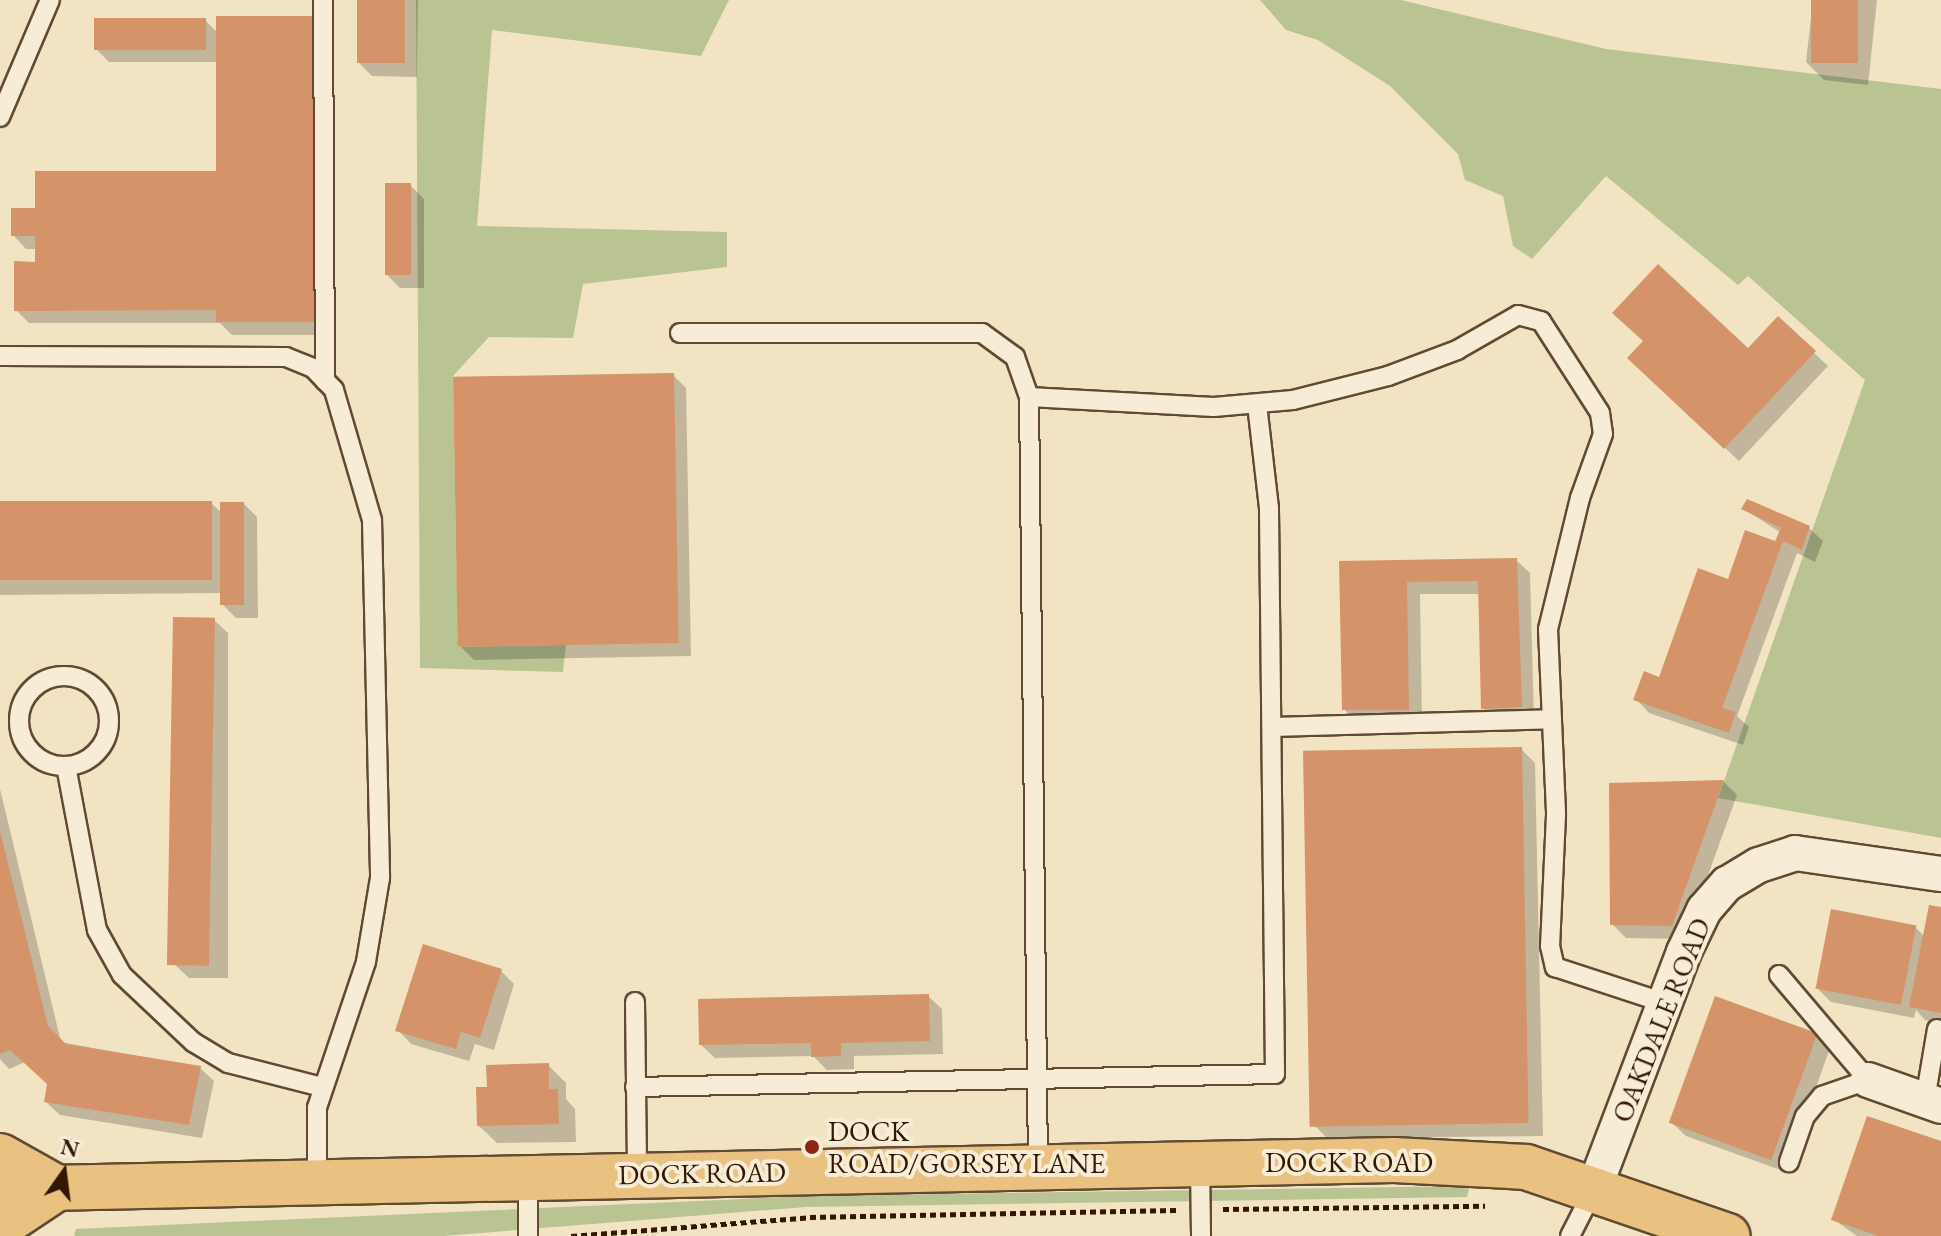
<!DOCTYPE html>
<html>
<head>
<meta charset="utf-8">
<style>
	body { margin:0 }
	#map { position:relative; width:1941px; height:1236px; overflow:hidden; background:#f2e4c2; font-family:"EB Garamond",serif }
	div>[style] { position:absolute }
	.green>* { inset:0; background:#bac493 }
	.shadow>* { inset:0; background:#0003 }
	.building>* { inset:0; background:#d49368; transform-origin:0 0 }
	.path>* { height:5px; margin-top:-2.5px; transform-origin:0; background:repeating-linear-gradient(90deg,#321702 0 6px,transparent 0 10px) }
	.roads { filter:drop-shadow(2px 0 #624a32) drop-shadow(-2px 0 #624a32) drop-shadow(0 2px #624a32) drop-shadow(0 -2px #624a32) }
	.service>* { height:18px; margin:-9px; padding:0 9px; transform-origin:9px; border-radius:9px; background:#f7edd7 }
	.service>.ring { margin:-9px; padding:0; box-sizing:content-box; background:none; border:18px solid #f7edd7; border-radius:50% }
	.minor>* { height:34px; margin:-17px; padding:0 17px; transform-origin:17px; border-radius:17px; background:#f7edd7 }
	.primary>* { height:44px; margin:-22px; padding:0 22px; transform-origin:22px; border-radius:22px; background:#e9c281 }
	.trunk>* { height:44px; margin:-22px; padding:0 22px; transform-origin:22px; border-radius:22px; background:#e9c281 }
	.dots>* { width:22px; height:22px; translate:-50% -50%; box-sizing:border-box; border:4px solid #f7edd7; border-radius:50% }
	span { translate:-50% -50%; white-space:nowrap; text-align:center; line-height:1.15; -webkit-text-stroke:8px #f7edd7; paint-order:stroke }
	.street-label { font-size:28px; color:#321702 }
	.poi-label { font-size:28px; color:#321702 }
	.left { translate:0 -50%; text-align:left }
	.north { position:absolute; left:24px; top:1132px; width:80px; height:80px; -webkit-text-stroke:6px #f7edd7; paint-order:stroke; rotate:14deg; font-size:22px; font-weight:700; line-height:32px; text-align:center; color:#321702 }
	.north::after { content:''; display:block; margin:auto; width:28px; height:36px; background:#321702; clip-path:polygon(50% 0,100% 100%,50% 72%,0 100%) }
</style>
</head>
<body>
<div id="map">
	<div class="green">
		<div style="clip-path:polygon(416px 0,729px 0,701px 56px,492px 30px,477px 226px,727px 232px,727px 267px,583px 284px,573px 338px,489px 337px,453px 376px,458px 647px,566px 645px,563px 672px,420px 668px)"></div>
		<div style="clip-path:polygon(1260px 0,1401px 0,1606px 49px,1941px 89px,1941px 838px,1718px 798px,1865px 380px,1748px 276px,1738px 285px,1606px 176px,1532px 259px,1513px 246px,1503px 196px,1465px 180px,1458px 154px,1390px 86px,1318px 40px,1286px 30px)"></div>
		<div style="clip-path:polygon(1470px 1186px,1467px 1197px,806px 1207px,443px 1236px,74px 1236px,76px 1229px,806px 1196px)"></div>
	</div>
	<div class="shadow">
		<div style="clip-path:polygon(359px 0,418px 0,417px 77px,372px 76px,358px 62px)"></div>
		<div style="clip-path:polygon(1813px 0,1877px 0,1868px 85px,1824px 80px,1806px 62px)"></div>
		<div style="clip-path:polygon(314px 18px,328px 335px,232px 335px,220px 323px,29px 323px,16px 310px,37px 264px,37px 249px,26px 249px,13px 235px,37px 210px,218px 173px,218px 62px,109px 62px,96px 49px,205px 20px,218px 33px)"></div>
		<div style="clip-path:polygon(410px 185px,424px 199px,424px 288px,400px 288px,386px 274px)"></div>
		<div style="clip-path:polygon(1778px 319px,1828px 366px,1739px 461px,1643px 371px,1645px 341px,1748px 351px)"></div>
		<div style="clip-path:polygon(673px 375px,686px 388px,691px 656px,474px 660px,460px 646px)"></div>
		<div style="clip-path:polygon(211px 503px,222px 513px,244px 504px,257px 517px,258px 618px,236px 618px,223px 605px,223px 593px,0 595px,0 504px)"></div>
		<div style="clip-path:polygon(1744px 509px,1809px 528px,1823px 541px,1815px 562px,1797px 553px,1737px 716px,1749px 727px,1743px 745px,1649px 713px,1636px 699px,1660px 679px,1729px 582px,1776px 544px,1781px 533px)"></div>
		<div style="clip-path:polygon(1516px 560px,1530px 573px,1534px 720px,1497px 721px,1483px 708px,1481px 594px,1420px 594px,1422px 723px,1357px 723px,1344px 709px,1341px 563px)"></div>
		<div style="clip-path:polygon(214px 620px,228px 633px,228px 978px,189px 978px,175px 965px)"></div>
		<div style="clip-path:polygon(1521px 749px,1535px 763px,1543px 1136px,1327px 1138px,1314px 1125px)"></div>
		<div style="clip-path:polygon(1724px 782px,1737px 795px,1685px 939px,1626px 938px,1612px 924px,1611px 785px)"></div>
		<div style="clip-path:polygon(0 789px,61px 1042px,200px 1068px,214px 1081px,202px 1138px,60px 1115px,46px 1102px,49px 1084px,25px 1062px,9px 1069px,0 1059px)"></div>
		<div style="clip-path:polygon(1941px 909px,1941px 1023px,1925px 1020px,1916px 1010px,1914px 1018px,1831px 1002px,1818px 989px,1915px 927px,1925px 937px)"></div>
		<div style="clip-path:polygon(501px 971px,514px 984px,494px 1050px,475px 1044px,469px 1061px,411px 1044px,398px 1030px)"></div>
		<div style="clip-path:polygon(928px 996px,942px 1009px,943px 1054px,854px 1056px,854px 1069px,827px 1070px,813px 1056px,715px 1058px,701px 1045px)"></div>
		<div style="clip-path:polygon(1817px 1035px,1830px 1048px,1786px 1172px,1686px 1136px,1672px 1123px)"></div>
		<div style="clip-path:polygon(548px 1065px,566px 1083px,566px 1099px,575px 1109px,576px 1142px,497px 1143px,479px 1126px,489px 1089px)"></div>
		<div style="clip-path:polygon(1941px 1143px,1941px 1236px,1857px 1236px,1833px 1219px)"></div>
	</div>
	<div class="building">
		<div style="left:357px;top:0;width:48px;height:63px"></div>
		<div style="left:1811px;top:0;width:47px;height:63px"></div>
		<div style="clip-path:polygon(216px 16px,315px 16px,315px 322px,216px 322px,216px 310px,14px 311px,14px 261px,35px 262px,35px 236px,11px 236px,11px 208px,35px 208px,35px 171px,216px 171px)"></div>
		<div style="left:94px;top:18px;width:112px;height:32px"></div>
		<div style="left:385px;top:183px;width:26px;height:92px"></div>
		<div style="clip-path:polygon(1658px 264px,1748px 348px,1778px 316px,1816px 351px,1724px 449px,1627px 358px,1643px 341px,1612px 313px)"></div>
		<div style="left:674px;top:373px;width:270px;height:221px;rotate:89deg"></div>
		<div style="clip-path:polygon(1747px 499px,1810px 526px,1802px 550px,1783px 541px,1722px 708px,1736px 712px,1729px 733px,1633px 700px,1644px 671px,1659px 677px,1698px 568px,1728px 579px,1745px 530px,1775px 541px,1781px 528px,1741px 509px)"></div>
		<div style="left:212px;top:501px;width:79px;height:212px;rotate:90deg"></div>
		<div style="left:220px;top:502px;width:24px;height:103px"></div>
		<div style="clip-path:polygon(1517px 558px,1522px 707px,1481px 709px,1478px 581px,1407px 582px,1409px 710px,1342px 710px,1339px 561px)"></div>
		<div style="left:173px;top:617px;width:42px;height:348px;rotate:1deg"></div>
		<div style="left:1522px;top:747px;width:376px;height:219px;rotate:89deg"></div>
		<div style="clip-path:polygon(1724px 780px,1672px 926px,1610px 925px,1609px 783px)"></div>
		<div style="clip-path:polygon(0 831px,48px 1026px,66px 1044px,201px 1066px,189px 1125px,44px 1102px,47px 1084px,10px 1050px,0 1054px)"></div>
		<div style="clip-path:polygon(1929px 905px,1941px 907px,1941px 1013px,1909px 1007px)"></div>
		<div style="left:1831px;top:909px;width:87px;height:81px;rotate:11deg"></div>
		<div style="clip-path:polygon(423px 944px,502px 969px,480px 1038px,461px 1032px,456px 1049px,395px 1031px)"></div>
		<div style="clip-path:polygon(929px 994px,930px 1041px,841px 1043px,841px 1056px,811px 1057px,811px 1043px,699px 1045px,698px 999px)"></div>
		<div style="left:1715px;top:996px;width:109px;height:135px;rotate:20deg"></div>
		<div style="clip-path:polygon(549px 1063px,549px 1089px,558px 1089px,559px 1124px,477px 1126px,476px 1087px,487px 1087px,486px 1065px)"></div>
		<div style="clip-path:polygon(1867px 1116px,1941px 1141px,1941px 1236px,1879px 1236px,1831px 1220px)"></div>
	</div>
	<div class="path">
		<div style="left:1223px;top:1209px;width:262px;rotate:-0.7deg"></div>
		<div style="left:571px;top:1236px;width:240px;rotate:-4.5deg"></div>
		<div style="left:810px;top:1217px;width:367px;rotate:-1.1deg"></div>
	</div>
	<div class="roads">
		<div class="service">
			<div style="left:323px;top:0;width:381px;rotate:89.7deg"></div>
			<div style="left:0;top:117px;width:127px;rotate:-66.9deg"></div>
			<div style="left:680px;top:333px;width:302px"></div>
			<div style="left:982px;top:333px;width:41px;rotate:36deg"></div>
			<div style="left:1015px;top:357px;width:42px;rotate:70.7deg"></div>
			<div style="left:1029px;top:397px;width:769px;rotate:89.33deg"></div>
			<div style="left:0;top:356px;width:286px;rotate:0.2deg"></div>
			<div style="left:286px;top:357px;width:29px;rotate:22deg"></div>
			<div style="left:313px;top:368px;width:30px;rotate:46deg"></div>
			<div style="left:334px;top:390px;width:135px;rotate:73.7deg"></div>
			<div style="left:372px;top:520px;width:358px;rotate:88.7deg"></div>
			<div style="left:380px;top:878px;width:85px;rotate:99.5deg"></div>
			<div style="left:366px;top:962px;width:154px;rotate:108.6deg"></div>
			<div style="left:317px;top:1108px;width:74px;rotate:90deg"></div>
			<div style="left:1029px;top:397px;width:185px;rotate:3.1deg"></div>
			<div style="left:1214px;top:407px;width:79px;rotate:-5.1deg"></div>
			<div style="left:1293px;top:400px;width:98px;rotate:-14.2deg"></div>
			<div style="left:1388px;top:376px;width:74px;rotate:-20.6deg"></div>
			<div style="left:1457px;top:350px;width:70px;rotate:-29.8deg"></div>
			<div style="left:1518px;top:315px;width:24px;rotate:15deg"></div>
			<div style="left:1541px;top:321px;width:109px;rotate:57.3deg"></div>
			<div style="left:1600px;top:413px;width:21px;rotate:82deg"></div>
			<div style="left:1603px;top:434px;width:68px;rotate:109.8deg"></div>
			<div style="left:1580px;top:498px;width:135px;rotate:103.7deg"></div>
			<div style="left:1548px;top:629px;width:186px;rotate:87.5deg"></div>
			<div style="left:1556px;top:815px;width:131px;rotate:92.6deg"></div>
			<div style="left:1550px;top:946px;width:22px;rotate:77deg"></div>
			<div style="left:1555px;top:967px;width:116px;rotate:18.1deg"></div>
			<div class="ring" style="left:19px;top:676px;width:72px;height:72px"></div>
			<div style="left:1272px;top:727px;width:280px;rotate:-1.6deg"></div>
			<div style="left:66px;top:766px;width:167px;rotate:79.3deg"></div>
			<div style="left:97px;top:930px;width:51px;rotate:60.9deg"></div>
			<div style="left:122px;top:975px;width:98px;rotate:43.3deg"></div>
			<div style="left:193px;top:1042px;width:41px;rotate:31deg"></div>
			<div style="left:228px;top:1063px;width:97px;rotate:14.3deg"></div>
			<div style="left:1779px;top:975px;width:138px;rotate:49.7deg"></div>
			<div style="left:1868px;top:1080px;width:49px;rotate:160.8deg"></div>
			<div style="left:1822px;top:1096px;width:26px;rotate:130deg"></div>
			<div style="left:1805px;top:1116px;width:49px;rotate:109.2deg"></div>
			<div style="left:635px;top:1002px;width:172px;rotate:89.3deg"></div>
			<div style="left:635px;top:1087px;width:640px;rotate:-1.16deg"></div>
			<div style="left:1275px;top:1074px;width:566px;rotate:-90.61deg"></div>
			<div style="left:1269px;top:508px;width:105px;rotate:-96.6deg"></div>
			<div style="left:1925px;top:1100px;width:72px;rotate:-80.4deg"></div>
			<div style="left:1200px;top:1163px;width:73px;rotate:89.2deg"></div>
			<div style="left:528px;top:1179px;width:57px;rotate:90deg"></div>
			<div style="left:1570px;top:1236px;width:53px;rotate:-62.9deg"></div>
		</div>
		<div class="minor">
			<div style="left:1868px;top:1080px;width:77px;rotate:19.6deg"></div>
			<div style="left:1594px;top:1189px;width:254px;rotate:-69.2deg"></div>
			<div style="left:1684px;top:952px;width:47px;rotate:-64.5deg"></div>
			<div style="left:1704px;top:910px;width:35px;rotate:-49deg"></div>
			<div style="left:1727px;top:884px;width:37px;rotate:-31deg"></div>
			<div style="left:1759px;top:865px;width:38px;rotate:-18deg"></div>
			<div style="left:1795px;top:853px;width:148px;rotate:8.2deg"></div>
		</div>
		<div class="primary">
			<div style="left:0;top:1156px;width:65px;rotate:29.3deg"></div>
			<div style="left:57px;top:1188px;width:69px;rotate:146.3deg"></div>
		</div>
		<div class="trunk">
			<div style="left:0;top:1189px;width:1394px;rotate:-1.19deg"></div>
			<div style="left:1394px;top:1160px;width:132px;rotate:3deg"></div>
			<div style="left:1526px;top:1167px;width:213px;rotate:18.9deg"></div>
		</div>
	</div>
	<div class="dots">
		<div style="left:812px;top:1147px;background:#8f2418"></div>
	</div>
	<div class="street-label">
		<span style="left:1661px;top:1020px;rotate:-68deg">OAKDALE ROAD</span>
		<span style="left:1349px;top:1162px">DOCK ROAD</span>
		<span style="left:702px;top:1173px;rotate:-1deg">DOCK ROAD</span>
	</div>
	<div class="poi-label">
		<span class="left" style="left:828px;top:1147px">DOCK<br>ROAD/GORSEY LANE</span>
	</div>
	<div class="north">N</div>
</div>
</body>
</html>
